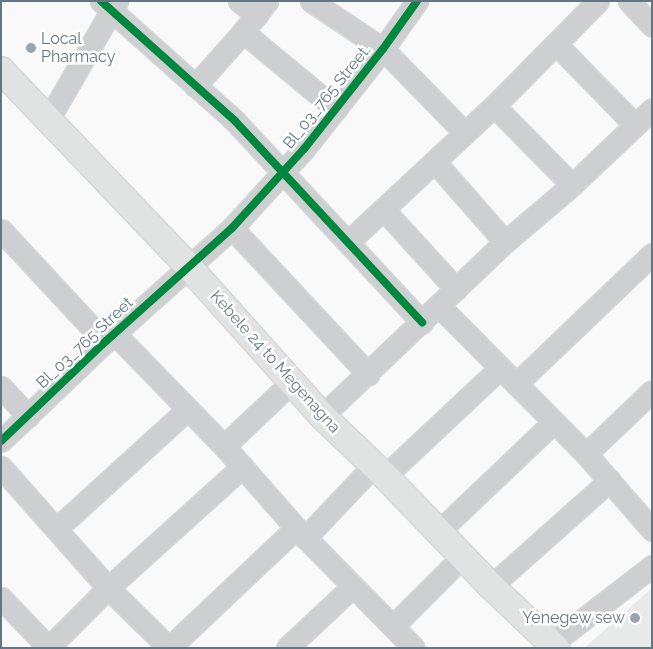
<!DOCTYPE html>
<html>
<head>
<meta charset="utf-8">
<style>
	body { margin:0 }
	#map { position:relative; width:653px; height:649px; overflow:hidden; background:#f9f9f9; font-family:Raleway,sans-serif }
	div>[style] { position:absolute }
	.built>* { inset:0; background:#e8e9e9 }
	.roads { filter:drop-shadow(1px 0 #d5d6d7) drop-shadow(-1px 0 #d5d6d7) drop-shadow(0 1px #d5d6d7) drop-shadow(0 -1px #d5d6d7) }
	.minor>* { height:21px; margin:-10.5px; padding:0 10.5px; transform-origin:10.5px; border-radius:10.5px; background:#cecfd0 }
	.major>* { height:26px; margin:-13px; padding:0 13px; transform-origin:13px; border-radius:13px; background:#e1e2e2 }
	.cycleway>* { height:8px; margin:-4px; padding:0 4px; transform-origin:4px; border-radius:4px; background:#00873e }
	.dots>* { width:14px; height:14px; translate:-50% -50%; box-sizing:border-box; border:2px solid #fff; border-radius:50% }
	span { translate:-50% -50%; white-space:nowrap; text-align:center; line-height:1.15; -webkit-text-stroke:5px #fff; paint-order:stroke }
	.poi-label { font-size:16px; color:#657683 }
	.left { translate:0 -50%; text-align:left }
	.right { translate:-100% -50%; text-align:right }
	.street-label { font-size:16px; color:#657683 }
	.frame { position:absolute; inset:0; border:2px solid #657683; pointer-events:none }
</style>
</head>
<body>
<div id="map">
	<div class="built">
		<div style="clip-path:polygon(652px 588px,652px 648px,584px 648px)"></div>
	</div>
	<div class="roads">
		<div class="minor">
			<div style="left:101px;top:1px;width:180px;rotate:41.8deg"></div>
			<div style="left:235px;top:121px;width:275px;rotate:47.1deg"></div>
			<div style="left:239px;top:1px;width:23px;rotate:38deg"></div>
			<div style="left:311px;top:1px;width:87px;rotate:33.7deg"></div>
			<div style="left:383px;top:49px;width:117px;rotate:45.7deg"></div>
			<div style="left:629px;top:1px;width:34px;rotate:47deg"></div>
			<div style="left:243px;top:32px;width:121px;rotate:39.6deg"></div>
			<div style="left:556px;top:44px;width:113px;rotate:45.7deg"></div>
			<div style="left:195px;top:86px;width:72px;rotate:-48.4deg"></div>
			<div style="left:243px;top:32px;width:39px;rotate:-52deg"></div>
			<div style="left:48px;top:120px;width:138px;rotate:-59.9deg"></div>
			<div style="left:435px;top:162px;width:106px;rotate:48.8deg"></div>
			<div style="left:572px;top:185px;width:111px;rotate:-134.6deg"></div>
			<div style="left:494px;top:106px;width:148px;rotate:-45.3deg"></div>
			<div style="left:384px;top:210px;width:107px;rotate:47.7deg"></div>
			<div style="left:232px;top:228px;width:200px;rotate:47deg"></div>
			<div style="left:1px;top:230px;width:153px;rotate:47.1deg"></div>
			<div style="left:348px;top:242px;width:200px;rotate:-43deg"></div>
			<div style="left:439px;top:306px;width:209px;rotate:45.2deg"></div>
			<div style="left:586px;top:454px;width:101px;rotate:49deg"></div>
			<div style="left:115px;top:334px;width:156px;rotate:45.8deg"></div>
			<div style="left:224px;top:446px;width:109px;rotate:48.7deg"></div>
			<div style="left:296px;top:528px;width:168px;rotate:45.5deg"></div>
			<div style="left:516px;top:384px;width:188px;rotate:-43.7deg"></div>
			<div style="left:1px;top:387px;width:40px;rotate:47deg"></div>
			<div style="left:322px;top:416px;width:253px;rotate:-43.6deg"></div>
			<div style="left:505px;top:242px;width:88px;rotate:-40.4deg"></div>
			<div style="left:572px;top:185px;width:110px;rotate:-43.5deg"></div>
			<div style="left:1px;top:441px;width:144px;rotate:-43.6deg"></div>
			<div style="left:105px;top:342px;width:171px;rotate:-41.9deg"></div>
			<div style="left:232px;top:228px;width:107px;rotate:-47.7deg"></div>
			<div style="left:304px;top:149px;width:127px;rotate:-51.7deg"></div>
			<div style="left:383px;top:49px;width:59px;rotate:-54.7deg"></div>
			<div style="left:224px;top:446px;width:93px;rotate:-43.3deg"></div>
			<div style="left:586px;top:454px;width:91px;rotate:-43.7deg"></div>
			<div style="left:1px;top:467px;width:162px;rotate:48.5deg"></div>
			<div style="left:108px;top:588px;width:86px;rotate:44.5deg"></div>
			<div style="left:385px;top:476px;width:158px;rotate:-43.2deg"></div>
			<div style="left:56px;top:529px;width:178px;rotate:-42.3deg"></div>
			<div style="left:438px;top:532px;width:158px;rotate:-43.5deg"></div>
			<div style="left:305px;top:538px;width:100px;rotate:-46.6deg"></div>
			<div style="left:491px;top:586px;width:159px;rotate:-41.7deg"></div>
			<div style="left:1px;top:598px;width:68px;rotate:46.2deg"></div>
			<div style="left:393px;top:626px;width:98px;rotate:-45deg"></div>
			<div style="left:48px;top:648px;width:85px;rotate:-45deg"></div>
			<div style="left:108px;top:588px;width:181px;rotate:-42.1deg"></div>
			<div style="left:169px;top:648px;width:175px;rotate:-43.4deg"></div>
			<div style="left:287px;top:648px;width:89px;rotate:-43.2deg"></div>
			<div style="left:546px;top:648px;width:134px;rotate:-37.7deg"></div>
		</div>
		<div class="major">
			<div style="left:1px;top:70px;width:272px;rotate:46.3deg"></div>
			<div style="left:189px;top:267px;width:200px;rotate:48.2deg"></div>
			<div style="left:322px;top:416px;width:87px;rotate:43.6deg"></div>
			<div style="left:385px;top:476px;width:153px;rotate:46.1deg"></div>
			<div style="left:491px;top:586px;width:90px;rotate:43.6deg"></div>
		</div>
	</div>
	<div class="cycleway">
		<div style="left:101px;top:1px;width:180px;rotate:41.8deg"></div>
		<div style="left:235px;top:121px;width:275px;rotate:47.1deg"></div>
		<div style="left:1px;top:441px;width:144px;rotate:-43.6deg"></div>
		<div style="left:105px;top:342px;width:171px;rotate:-41.9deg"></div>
		<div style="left:232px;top:228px;width:107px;rotate:-47.7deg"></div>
		<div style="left:304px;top:149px;width:127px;rotate:-51.7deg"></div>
		<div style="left:383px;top:49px;width:59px;rotate:-54.7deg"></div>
	</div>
	<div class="dots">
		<div style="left:31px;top:48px;background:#99a4ac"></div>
		<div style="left:635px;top:618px;background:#99a4ac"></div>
	</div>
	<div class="poi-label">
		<span class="left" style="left:41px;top:48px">Local<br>Pharmacy</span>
		<span class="right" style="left:625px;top:618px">Yenegew sew</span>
	</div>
	<div class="street-label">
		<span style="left:327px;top:97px;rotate:-51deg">Bl_03_765 Street.</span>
		<span style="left:85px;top:343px;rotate:-43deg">Bl_03_765 Street</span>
		<span style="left:275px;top:362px;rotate:48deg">Kebele 24 to Megenagna</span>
	</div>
	<div class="frame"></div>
</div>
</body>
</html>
